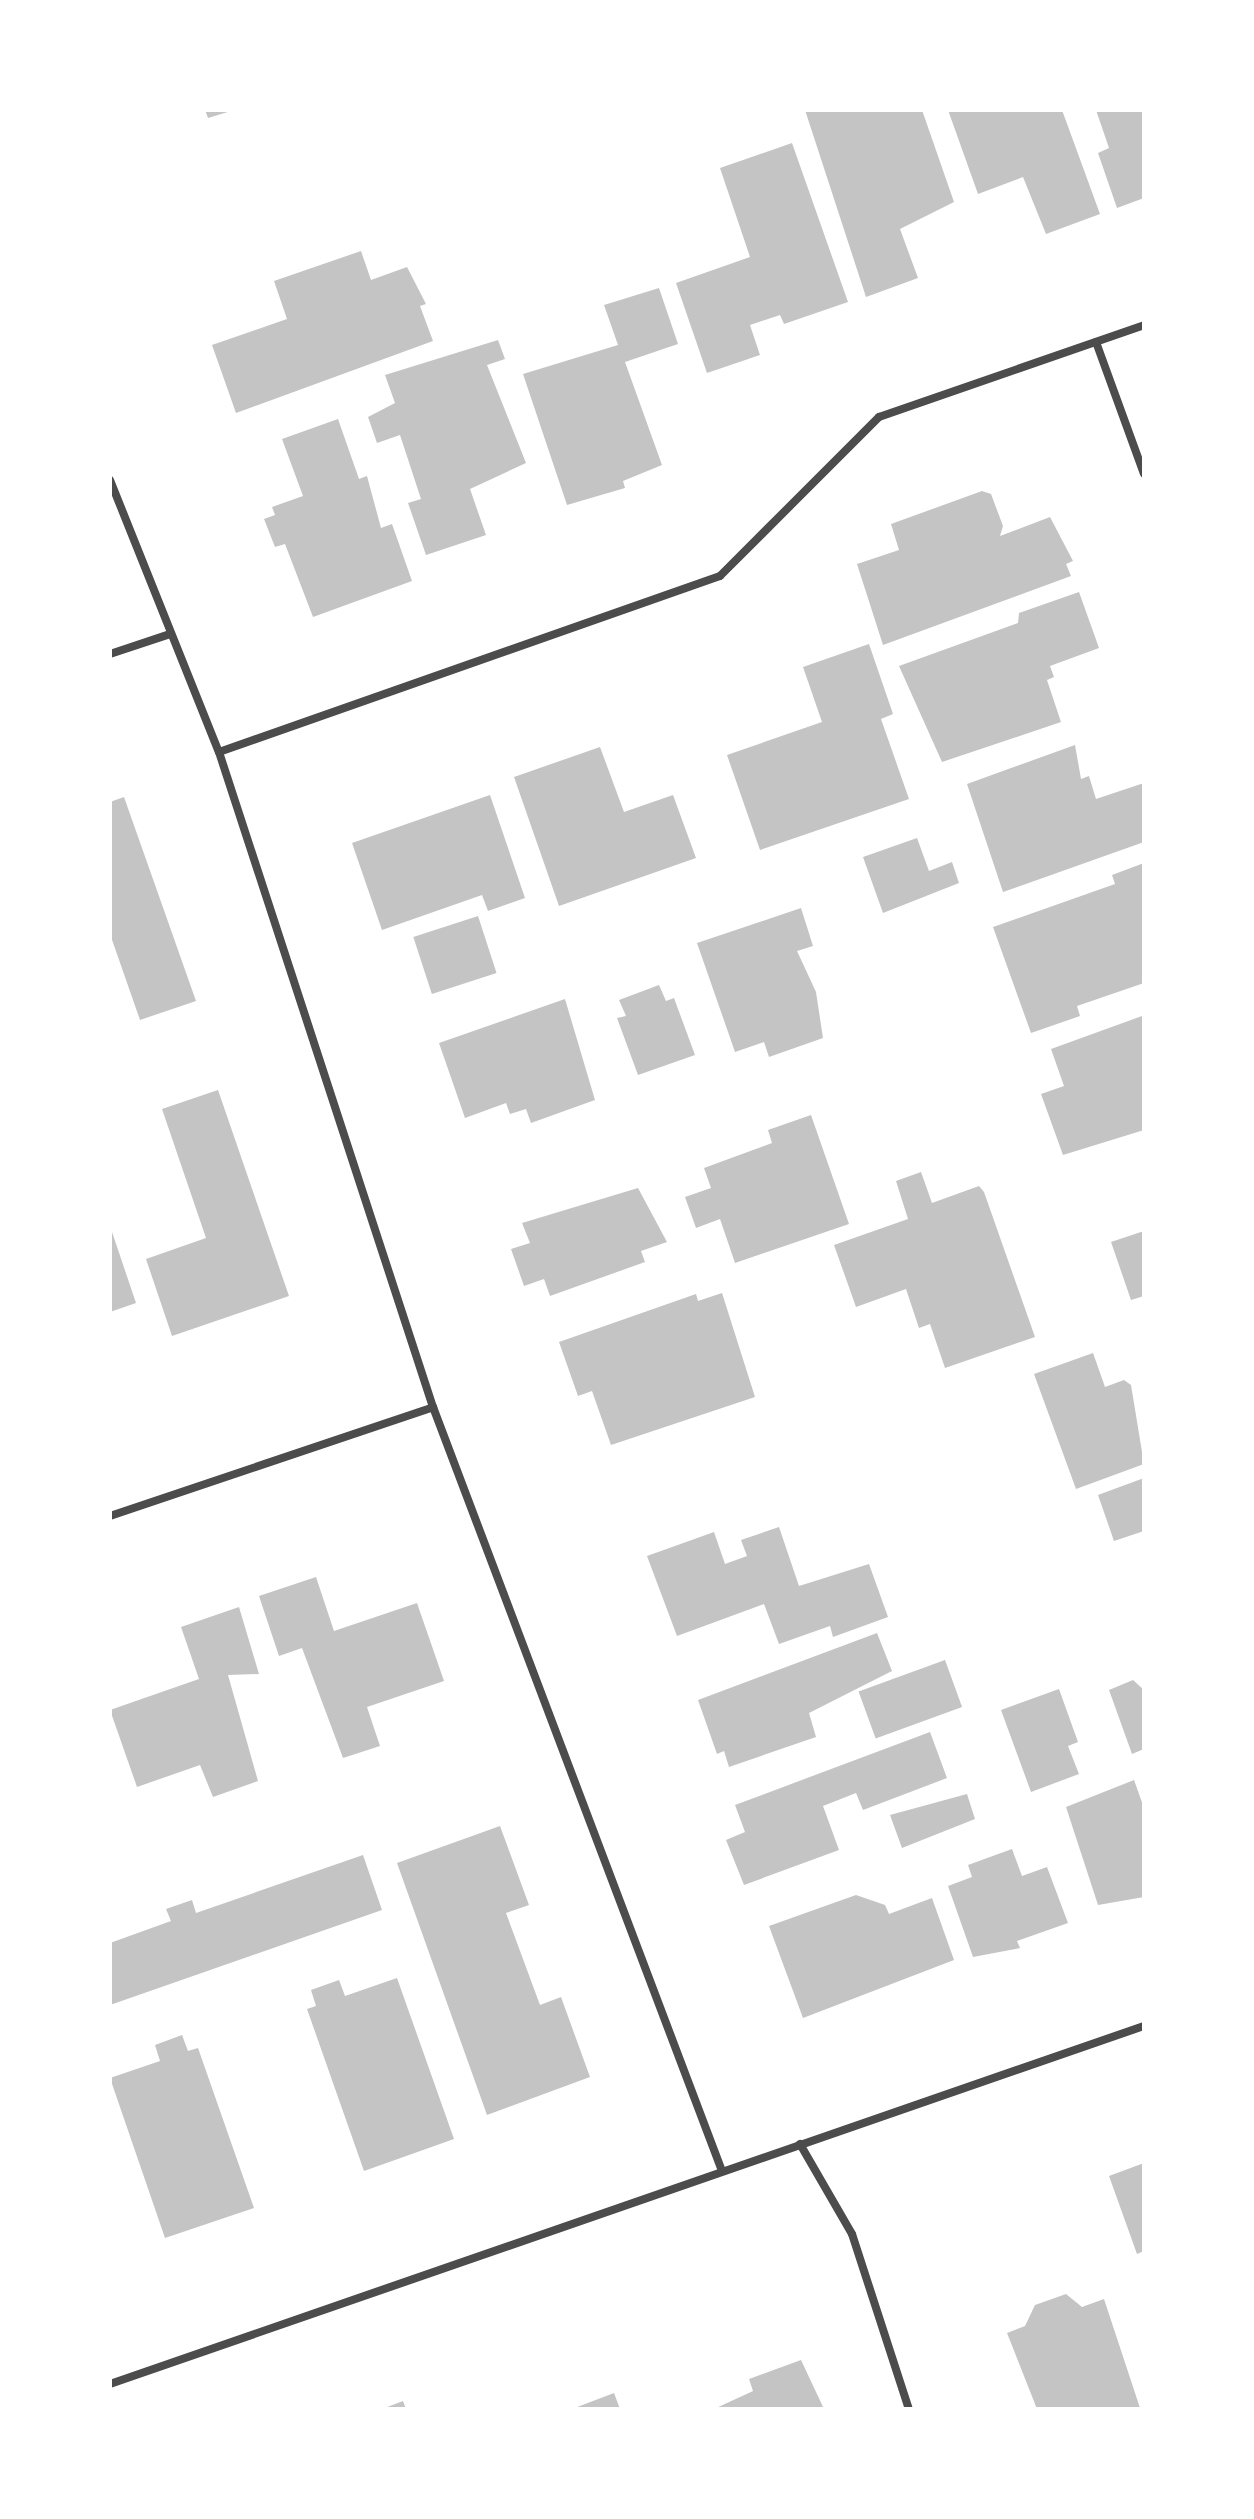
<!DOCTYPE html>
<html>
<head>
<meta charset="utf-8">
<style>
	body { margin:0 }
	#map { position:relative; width:1254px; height:2519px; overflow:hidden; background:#fff; font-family:Figtree,sans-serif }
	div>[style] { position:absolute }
	.building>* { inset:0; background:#c4c4c4; transform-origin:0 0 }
	.minor>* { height:8px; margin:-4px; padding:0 4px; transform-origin:4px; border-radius:4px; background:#4c4c4c }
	span { translate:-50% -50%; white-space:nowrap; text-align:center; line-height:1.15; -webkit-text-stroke:6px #fff; paint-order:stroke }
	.frame { position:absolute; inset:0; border:112px solid #fff; pointer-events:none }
</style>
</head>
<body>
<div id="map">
	<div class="building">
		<div style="clip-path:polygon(205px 110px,231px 110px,231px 111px,208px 118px)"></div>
		<div style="clip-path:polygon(805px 110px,922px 110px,954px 202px,900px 229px,918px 278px,866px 297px)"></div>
		<div style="clip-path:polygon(948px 110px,1062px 110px,1100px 214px,1046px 234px,1023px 177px,978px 194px)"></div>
		<div style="clip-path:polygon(1096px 110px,1144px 110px,1144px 198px,1117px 208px,1098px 153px,1109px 148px)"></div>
		<div style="clip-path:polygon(792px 143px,848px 302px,784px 324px,780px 315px,750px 325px,760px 355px,707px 373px,676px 283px,750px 257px,720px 168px)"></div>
		<div style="clip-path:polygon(361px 251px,371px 280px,407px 267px,426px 304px,420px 306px,433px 341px,236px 413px,212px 345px,287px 319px,274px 281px)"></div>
		<div style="clip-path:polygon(659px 288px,678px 344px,625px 362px,662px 465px,623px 481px,625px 488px,567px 505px,523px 374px,618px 345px,604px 305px)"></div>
		<div style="clip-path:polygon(498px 340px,505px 359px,487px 365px,526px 463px,470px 489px,486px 535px,426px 555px,408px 503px,421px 499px,400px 435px,377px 443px,368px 417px,395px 403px,385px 375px)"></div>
		<div style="clip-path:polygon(338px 419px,359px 479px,367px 476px,381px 528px,392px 524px,412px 581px,313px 617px,285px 544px,275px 547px,264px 519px,275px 515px,272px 507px,303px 496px,282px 439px)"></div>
		<div style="clip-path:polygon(982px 491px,991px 494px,1003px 526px,1000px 536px,1050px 517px,1073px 561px,1066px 564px,1071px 576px,883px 645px,857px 564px,899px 550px,891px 524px)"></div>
		<div style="clip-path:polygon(1079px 592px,1099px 648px,1050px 666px,1054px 677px,1047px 680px,1061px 722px,942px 762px,899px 666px,1018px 623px,1019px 613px)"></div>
		<div style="clip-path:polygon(869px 644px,893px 714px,881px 719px,909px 799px,760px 850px,727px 755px,822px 722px,803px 667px)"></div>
		<div style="clip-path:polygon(1075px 745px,1081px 779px,1089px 776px,1096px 799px,1144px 783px,1144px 842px,1003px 892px,967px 784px)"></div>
		<div style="clip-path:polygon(600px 747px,624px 812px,673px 795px,696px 858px,559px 906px,514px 777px)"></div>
		<div style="clip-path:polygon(490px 795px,525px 898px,488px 911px,482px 895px,382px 930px,352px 843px)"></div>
		<div style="clip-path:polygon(124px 797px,196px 1001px,140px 1020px,110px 934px,110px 802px)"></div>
		<div style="clip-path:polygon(917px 838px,929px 871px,952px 862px,959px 883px,883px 913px,863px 857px)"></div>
		<div style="clip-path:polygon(1144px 863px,1144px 983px,1077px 1006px,1080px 1016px,1031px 1033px,993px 927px,1115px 884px,1112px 875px)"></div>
		<div style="clip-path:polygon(801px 908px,813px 946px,797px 951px,816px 992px,823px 1038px,769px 1057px,764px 1042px,735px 1052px,697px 943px)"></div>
		<div style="left:478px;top:916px;width:60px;height:68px;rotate:72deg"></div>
		<div style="clip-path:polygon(659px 985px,666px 1001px,674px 998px,695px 1055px,638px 1075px,617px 1018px,626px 1016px,619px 1000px)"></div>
		<div style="clip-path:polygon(565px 999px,595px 1100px,531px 1123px,526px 1109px,510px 1114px,506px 1103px,465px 1118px,439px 1043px)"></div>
		<div style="clip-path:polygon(1142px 1016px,1144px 1130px,1063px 1155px,1041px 1094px,1064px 1086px,1051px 1049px)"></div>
		<div style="clip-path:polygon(218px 1090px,289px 1296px,172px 1336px,146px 1259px,206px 1238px,162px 1109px)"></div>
		<div style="clip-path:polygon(811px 1115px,849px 1224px,735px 1263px,720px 1219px,696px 1228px,685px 1197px,711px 1188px,704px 1168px,772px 1143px,768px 1130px)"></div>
		<div style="clip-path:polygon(921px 1172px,932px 1203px,979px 1186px,984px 1192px,1035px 1337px,945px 1368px,930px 1324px,919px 1328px,906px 1289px,856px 1307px,834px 1245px,908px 1219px,896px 1181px)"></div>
		<div style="clip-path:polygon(638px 1188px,667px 1242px,641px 1251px,645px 1262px,550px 1296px,544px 1279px,524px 1286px,511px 1249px,530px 1243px,522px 1223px)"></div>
		<div style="clip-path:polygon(110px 1226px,136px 1303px,110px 1312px)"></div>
		<div style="clip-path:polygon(1144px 1231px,1144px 1296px,1131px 1300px,1111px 1242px)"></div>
		<div style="clip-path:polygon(722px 1293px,755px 1397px,611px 1445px,592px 1391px,578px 1396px,559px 1342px,696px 1294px,698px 1301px)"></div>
		<div style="clip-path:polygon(1093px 1353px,1105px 1387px,1124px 1380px,1131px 1385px,1144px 1464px,1076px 1489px,1034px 1374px)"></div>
		<div style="clip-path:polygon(1144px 1478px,1144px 1531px,1114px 1541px,1098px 1495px)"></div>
		<div style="clip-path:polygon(779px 1527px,799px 1586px,869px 1564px,888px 1617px,833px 1637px,830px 1626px,779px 1644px,764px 1604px,677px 1636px,647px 1556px,714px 1532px,725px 1564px,747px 1556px,741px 1540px)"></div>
		<div style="clip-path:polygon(316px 1577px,334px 1631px,417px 1603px,444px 1681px,367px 1707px,380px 1746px,343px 1758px,302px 1648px,279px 1656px,259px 1596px)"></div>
		<div style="clip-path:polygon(239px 1607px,259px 1674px,228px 1675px,258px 1781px,213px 1797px,200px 1765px,137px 1787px,110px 1710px,199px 1679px,181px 1627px)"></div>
		<div style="clip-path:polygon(877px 1633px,892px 1671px,809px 1713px,816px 1737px,729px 1767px,724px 1751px,717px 1754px,698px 1700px)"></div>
		<div style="left:945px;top:1660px;width:50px;height:92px;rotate:70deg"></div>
		<div style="clip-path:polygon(1133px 1680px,1144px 1690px,1144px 1749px,1132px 1754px,1109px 1690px)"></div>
		<div style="clip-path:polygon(1059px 1689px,1078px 1742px,1068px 1746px,1079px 1774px,1031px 1792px,1001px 1710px)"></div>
		<div style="clip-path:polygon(930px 1732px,947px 1778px,863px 1810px,856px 1793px,823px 1806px,839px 1850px,744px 1885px,726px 1840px,745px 1832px,735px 1805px)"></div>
		<div style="clip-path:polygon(1134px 1780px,1144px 1808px,1144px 1897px,1098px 1905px,1066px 1807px)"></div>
		<div style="clip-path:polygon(967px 1794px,975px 1819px,902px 1848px,890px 1815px)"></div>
		<div style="clip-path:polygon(500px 1826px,529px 1905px,506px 1913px,540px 2005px,561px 1997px,590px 2077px,487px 2115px,397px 1863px)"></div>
		<div style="clip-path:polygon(1012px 1849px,1022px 1876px,1047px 1867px,1068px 1923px,1017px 1941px,1020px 1948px,973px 1957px,948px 1886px,972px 1877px,968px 1865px)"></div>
		<div style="clip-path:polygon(363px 1855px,382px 1910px,110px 2005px,110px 1943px,171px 1921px,166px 1909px,192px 1900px,196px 1913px)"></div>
		<div style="clip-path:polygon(856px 1895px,885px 1905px,889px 1914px,932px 1898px,954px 1960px,803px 2018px,769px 1926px)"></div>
		<div style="clip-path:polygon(397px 1978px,454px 2139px,364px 2171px,307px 2009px,316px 2006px,311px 1990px,339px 1980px,345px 1996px)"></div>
		<div style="clip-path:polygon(182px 2035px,188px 2051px,198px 2048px,254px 2208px,165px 2238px,110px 2078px,160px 2061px,155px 2045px)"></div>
		<div style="clip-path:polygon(1144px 2163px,1144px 2251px,1137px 2254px,1109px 2176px)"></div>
		<div style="clip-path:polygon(1066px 2294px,1082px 2307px,1104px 2299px,1140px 2408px,1037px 2409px,1007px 2333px,1025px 2326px,1035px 2305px)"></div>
		<div style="clip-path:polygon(801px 2360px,824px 2409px,714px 2409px,753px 2391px,749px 2379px)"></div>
		<div style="clip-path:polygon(614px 2393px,620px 2409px,572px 2409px)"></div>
		<div style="clip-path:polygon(403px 2401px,406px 2409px,382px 2409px)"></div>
	</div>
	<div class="minor">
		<div style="left:1096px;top:342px;width:140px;rotate:70deg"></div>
		<div style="left:110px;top:480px;width:293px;rotate:68.2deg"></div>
		<div style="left:219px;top:752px;width:689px;rotate:71.91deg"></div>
		<div style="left:433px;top:1407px;width:817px;rotate:69.28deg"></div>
		<div style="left:110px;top:654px;width:63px;rotate:-18.4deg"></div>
		<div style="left:219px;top:752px;width:531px;rotate:-19.36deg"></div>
		<div style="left:720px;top:576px;width:225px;rotate:-45deg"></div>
		<div style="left:879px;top:417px;width:281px;rotate:-19.1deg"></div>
		<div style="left:110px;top:1516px;width:341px;rotate:-18.6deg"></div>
		<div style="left:800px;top:2144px;width:104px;rotate:60deg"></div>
		<div style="left:852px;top:2234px;width:184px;rotate:72deg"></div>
		<div style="left:110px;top:2384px;width:1094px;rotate:-19.1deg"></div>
	</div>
	<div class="frame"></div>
</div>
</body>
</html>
